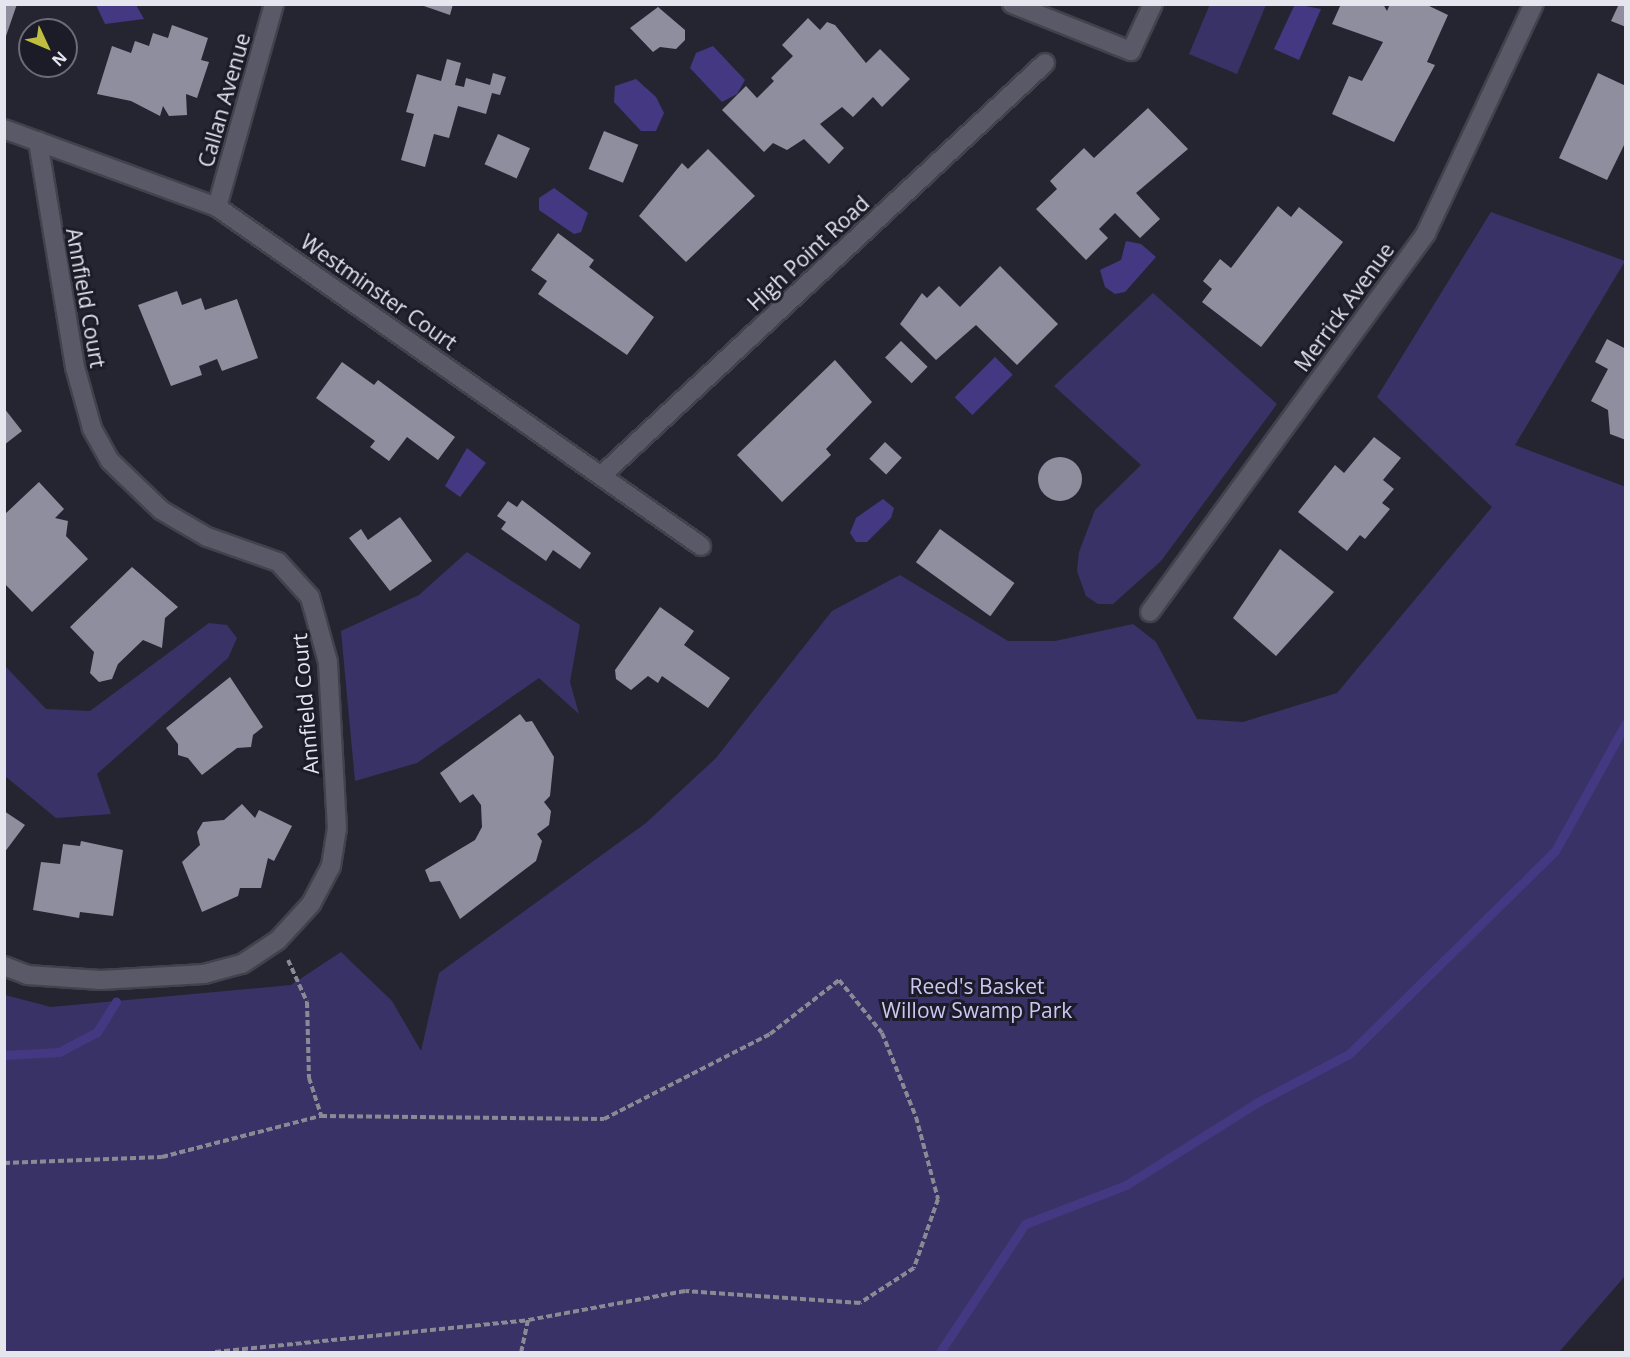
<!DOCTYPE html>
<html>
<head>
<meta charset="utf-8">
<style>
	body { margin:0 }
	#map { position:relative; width:1630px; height:1357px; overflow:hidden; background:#252532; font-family:"Open Sans",sans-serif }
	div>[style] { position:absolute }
	.green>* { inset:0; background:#393266 }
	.water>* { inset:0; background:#453882; transform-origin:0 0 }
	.stream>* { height:9px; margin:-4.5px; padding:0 4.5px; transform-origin:4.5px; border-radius:4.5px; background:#453882 }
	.building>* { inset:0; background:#8f8e9f; transform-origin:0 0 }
	.round { border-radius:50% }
	.path>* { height:4px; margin-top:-2px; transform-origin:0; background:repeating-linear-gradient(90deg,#8a8a95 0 6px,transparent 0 9px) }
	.roads { filter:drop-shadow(2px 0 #42424c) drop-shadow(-2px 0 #42424c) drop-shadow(0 2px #42424c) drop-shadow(0 -2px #42424c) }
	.minor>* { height:18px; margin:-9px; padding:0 9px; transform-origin:9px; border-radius:9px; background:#5a5968 }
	span { translate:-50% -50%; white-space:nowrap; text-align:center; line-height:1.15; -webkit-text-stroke:6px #1c1b28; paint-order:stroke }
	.street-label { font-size:21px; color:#e5e5ee }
	.park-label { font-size:21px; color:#cac7f2 }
	.frame { position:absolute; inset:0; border:6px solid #e5e5ee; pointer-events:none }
	.north { position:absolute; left:18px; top:18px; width:60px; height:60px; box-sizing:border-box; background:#1c1b28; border:2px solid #6c6c77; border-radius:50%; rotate:134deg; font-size:16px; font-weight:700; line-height:24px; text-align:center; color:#e5e5ee }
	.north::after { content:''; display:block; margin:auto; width:21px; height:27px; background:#c1bd40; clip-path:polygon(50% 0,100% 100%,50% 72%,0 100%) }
</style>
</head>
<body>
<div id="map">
	<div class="green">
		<div style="clip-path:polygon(1210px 4px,1266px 5px,1237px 74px,1189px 54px)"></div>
		<div style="clip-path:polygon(1491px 212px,1625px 261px,1515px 445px,1626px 487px,1625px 1276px,1559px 1352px,5px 1352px,5px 995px,51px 1007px,291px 985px,341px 952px,392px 1001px,421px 1051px,439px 973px,646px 823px,716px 758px,832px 611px,900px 575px,1008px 641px,1055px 641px,1133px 624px,1156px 642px,1197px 719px,1243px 722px,1337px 693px,1492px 507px,1377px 397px)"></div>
		<div style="clip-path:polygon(1153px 293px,1277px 404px,1161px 561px,1113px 604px,1098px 604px,1086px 596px,1077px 571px,1079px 552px,1095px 510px,1141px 465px,1054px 386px)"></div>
		<div style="clip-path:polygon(467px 552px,580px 625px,570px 682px,579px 714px,539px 678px,417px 763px,355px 781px,341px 631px,419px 595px)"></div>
		<div style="clip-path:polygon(209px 623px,227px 625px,237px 638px,228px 658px,97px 774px,111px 814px,56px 818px,5px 776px,5px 666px,46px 709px,90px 711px)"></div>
	</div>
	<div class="water">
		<div style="clip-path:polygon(1295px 4px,1321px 9px,1299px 60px,1274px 49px)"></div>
		<div style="clip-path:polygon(96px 5px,136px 5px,144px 19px,105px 24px)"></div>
		<div style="clip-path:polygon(713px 46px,745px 80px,737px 94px,722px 102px,690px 68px,696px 53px)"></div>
		<div style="clip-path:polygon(636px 79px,656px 97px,664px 113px,656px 131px,641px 131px,614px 102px,615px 86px)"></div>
		<div style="clip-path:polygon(554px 188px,588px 213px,581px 232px,574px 234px,539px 210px,539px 198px)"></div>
		<div style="clip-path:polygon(1126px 241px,1141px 244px,1156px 257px,1125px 292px,1115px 294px,1105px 287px,1100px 270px,1121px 260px)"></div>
		<div style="left:995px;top:357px;width:25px;height:57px;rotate:45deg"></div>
		<div style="clip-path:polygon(467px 448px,486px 463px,460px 497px,445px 486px)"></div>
		<div style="clip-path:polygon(883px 499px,894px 508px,891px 518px,867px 542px,856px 542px,850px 533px,856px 518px)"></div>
	</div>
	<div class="stream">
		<div style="left:4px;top:1055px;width:55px;rotate:-3.1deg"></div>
		<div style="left:59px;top:1052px;width:43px;rotate:-27.8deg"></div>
		<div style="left:97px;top:1032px;width:36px;rotate:-58deg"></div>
		<div style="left:940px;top:1352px;width:154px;rotate:-56.4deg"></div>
		<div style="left:1025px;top:1224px;width:108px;rotate:-21.1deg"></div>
		<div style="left:1126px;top:1185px;width:154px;rotate:-32.2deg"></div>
		<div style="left:1256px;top:1103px;width:105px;rotate:-27.8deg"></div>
		<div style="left:1349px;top:1054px;width:289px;rotate:-44.6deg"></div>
		<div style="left:1555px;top:851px;width:146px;rotate:-61deg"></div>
	</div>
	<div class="building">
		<div style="clip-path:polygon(4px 4px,17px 4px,5px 39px,4px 39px)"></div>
		<div style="clip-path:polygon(418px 4px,453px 4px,450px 15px)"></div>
		<div style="clip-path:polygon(1341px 4px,1383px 4px,1387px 11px,1390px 4px,1425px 4px,1448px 15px,1427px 62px,1435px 65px,1394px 142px,1332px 114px,1349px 76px,1362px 81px,1383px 42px,1332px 24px)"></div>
		<div style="clip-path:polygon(1619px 4px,1626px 4px,1626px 27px,1611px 21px)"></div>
		<div style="clip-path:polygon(658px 7px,685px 30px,685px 40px,676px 49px,660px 47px,653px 52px,630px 28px)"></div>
		<div style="clip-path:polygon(808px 18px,820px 30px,827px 22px,835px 25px,866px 63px,880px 49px,910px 79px,882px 107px,873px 97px,853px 117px,842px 107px,820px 124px,844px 148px,829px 164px,804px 139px,787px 150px,773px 143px,764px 152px,722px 110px,746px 86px,757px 98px,774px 81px,771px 78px,793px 56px,782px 45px)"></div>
		<div style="clip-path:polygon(172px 25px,208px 38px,201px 60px,209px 62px,197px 98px,186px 94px,187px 115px,169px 116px,163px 106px,160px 116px,131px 101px,97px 94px,112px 46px,131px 53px,135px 41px,149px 46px,153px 33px,168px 38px)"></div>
		<div style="clip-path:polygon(447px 59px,461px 63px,455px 85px,464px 87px,466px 78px,490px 85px,493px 73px,506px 77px,500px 95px,492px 93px,486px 114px,458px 106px,449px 138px,434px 134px,425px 167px,401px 160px,414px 114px,406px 112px,417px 74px,441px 81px)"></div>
		<div style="clip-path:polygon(1598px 73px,1626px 86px,1626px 141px,1607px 180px,1559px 158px)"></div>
		<div style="clip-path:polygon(1148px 108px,1188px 149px,1136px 193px,1160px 219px,1140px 238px,1115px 213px,1099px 229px,1108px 238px,1086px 260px,1036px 209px,1057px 189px,1050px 181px,1084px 148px,1094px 158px)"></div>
		<div style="left:604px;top:131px;width:37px;height:41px;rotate:22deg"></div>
		<div style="left:498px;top:134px;width:35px;height:33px;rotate:24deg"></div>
		<div style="clip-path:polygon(708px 149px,755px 196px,686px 262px,639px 216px,682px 163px,688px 169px)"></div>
		<div style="clip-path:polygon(1278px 206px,1291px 217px,1299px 207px,1343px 242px,1261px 347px,1202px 302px,1212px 289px,1203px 281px,1220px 259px,1231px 268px)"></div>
		<div style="clip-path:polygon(558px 233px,594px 260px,589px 267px,654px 317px,627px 355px,538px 294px,547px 281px,531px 270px)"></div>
		<div style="clip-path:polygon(1000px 266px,1058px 324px,1017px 365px,976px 325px,936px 360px,900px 324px,922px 293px,927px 298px,939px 286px,960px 307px)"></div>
		<div style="clip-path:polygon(177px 291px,182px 305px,201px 298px,205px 310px,237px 299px,258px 358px,222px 371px,217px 359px,199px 366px,202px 375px,171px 386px,138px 305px)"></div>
		<div style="clip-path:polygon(1607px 339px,1626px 349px,1626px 440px,1610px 434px,1608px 410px,1591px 401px,1608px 369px,1595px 362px)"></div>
		<div style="left:901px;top:341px;width:37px;height:23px;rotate:44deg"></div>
		<div style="clip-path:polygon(835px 360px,872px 402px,826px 449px,831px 455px,782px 502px,737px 455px)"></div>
		<div style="clip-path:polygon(342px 362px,374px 385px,378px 380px,455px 437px,438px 460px,407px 437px,389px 461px,370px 447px,375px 441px,316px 398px)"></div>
		<div style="clip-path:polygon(4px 408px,22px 431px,4px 445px)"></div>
		<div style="clip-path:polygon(1374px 437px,1401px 458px,1383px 480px,1394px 489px,1382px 503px,1390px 509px,1365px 539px,1360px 535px,1347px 551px,1298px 512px,1335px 465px,1344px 473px)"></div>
		<div style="left:885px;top:442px;width:23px;height:23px;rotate:43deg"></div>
		<div class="round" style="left:1038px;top:457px;width:44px;height:44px"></div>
		<div style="clip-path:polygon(39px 482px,64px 509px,55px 518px,68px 521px,66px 536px,88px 559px,32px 612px,4px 583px,4px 515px)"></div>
		<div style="clip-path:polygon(522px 500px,591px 553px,580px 569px,553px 550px,546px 561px,501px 529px,506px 522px,497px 516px,508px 501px,517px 507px)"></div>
		<div style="clip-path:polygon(400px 517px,432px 561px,390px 591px,349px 538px,361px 529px,368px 540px)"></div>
		<div style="left:940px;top:529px;width:92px;height:41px;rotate:36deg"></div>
		<div style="clip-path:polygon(1280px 549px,1334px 592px,1276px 656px,1233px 618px)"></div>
		<div style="clip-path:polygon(132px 567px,178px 607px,165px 618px,162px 648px,143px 640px,118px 664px,112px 679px,99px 682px,90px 673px,94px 652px,70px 627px)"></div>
		<div style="clip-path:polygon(660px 607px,694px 631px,684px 645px,730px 678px,708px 708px,662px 676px,658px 683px,648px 676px,631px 690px,616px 679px,615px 670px)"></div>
		<div style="clip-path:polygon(230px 677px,263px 727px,253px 735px,251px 747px,237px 748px,202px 775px,188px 758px,178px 755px,178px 744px,166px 728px)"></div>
		<div style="clip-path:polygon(520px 714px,526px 722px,532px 721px,554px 757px,550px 796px,544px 802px,551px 811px,549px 825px,537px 834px,542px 841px,536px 861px,460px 919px,440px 881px,430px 882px,425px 870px,475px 840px,482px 827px,481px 805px,473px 794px,460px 803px,440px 773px)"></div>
		<div style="clip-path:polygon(242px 804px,255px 818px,259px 810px,292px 826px,274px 861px,268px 858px,261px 888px,240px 888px,238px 896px,202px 912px,182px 862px,200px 845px,197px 832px,203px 822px,224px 820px)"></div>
		<div style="clip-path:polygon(4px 811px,25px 825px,4px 853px)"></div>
		<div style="clip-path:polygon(81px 841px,123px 850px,113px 916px,80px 912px,79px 918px,33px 910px,41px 862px,60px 864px,63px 844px,80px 846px)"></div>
	</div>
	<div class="path">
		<div style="left:288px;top:960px;width:46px;rotate:65.7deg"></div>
		<div style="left:307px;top:1002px;width:76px;rotate:88.5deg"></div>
		<div style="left:309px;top:1078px;width:40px;rotate:72deg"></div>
		<div style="left:4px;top:1163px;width:158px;rotate:-2.2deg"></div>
		<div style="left:162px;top:1157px;width:164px;rotate:-14.5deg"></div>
		<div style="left:321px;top:1116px;width:283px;rotate:0.6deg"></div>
		<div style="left:604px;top:1119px;width:186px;rotate:-27.1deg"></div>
		<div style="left:770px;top:1034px;width:88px;rotate:-38deg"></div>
		<div style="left:839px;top:980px;width:68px;rotate:50.9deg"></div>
		<div style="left:882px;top:1033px;width:91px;rotate:68deg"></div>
		<div style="left:916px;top:1117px;width:85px;rotate:75deg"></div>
		<div style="left:938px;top:1199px;width:73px;rotate:109.2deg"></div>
		<div style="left:914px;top:1268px;width:64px;rotate:147.1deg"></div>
		<div style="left:860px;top:1303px;width:175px;rotate:-176.1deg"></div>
		<div style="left:685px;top:1291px;width:160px;rotate:169.5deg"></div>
		<div style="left:528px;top:1320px;width:33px;rotate:102deg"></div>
		<div style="left:215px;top:1352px;width:315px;rotate:-5.8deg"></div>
	</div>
	<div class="roads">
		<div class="minor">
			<div style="left:1012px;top:4px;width:128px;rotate:21.6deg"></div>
			<div style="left:1131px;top:51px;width:52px;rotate:-64.9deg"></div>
			<div style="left:4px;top:129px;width:227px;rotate:20.1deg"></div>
			<div style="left:217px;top:207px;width:591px;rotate:35.01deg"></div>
			<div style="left:217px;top:207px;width:211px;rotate:-74.3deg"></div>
			<div style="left:602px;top:475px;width:605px;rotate:-42.92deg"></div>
			<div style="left:1150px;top:612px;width:469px;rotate:-53.9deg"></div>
			<div style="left:1426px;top:233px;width:253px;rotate:-64.8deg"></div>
			<div style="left:4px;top:966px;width:25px;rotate:21deg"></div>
			<div style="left:27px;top:975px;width:74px;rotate:3.9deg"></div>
			<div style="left:101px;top:980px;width:103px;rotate:-3.3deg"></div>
			<div style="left:204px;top:974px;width:39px;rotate:-15deg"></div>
			<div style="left:242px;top:964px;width:43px;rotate:-33.7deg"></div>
			<div style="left:278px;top:940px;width:49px;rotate:-47.5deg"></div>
			<div style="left:311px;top:904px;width:43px;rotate:-62.2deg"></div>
			<div style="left:331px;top:866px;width:37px;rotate:-81deg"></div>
			<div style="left:337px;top:829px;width:167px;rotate:-93.1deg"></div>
			<div style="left:328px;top:662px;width:67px;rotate:-105.5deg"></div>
			<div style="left:310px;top:597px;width:47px;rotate:-132.4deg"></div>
			<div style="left:278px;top:562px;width:75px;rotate:-160.6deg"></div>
			<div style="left:207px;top:537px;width:53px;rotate:-149.6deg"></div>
			<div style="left:161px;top:510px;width:71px;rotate:-136.1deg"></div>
			<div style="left:110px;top:461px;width:38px;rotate:-119deg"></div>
			<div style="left:92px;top:428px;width:63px;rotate:-105.6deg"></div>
			<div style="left:75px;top:367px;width:229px;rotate:-99.3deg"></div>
		</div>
	</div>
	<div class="street-label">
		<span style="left:224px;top:100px;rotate:-74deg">Callan Avenue</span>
		<span style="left:808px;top:253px;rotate:-43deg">High Point Road</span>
		<span style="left:379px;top:292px;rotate:35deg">Westminster Court</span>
		<span style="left:86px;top:298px;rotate:80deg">Annfield Court</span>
		<span style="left:1344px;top:307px;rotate:-54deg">Merrick Avenue</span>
		<span style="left:305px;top:704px;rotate:-95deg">Annfield Court</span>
	</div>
	<div class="park-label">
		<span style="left:977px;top:998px">Reed's Basket<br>Willow Swamp Park</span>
	</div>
	<div class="frame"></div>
	<div class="north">N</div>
</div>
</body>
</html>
